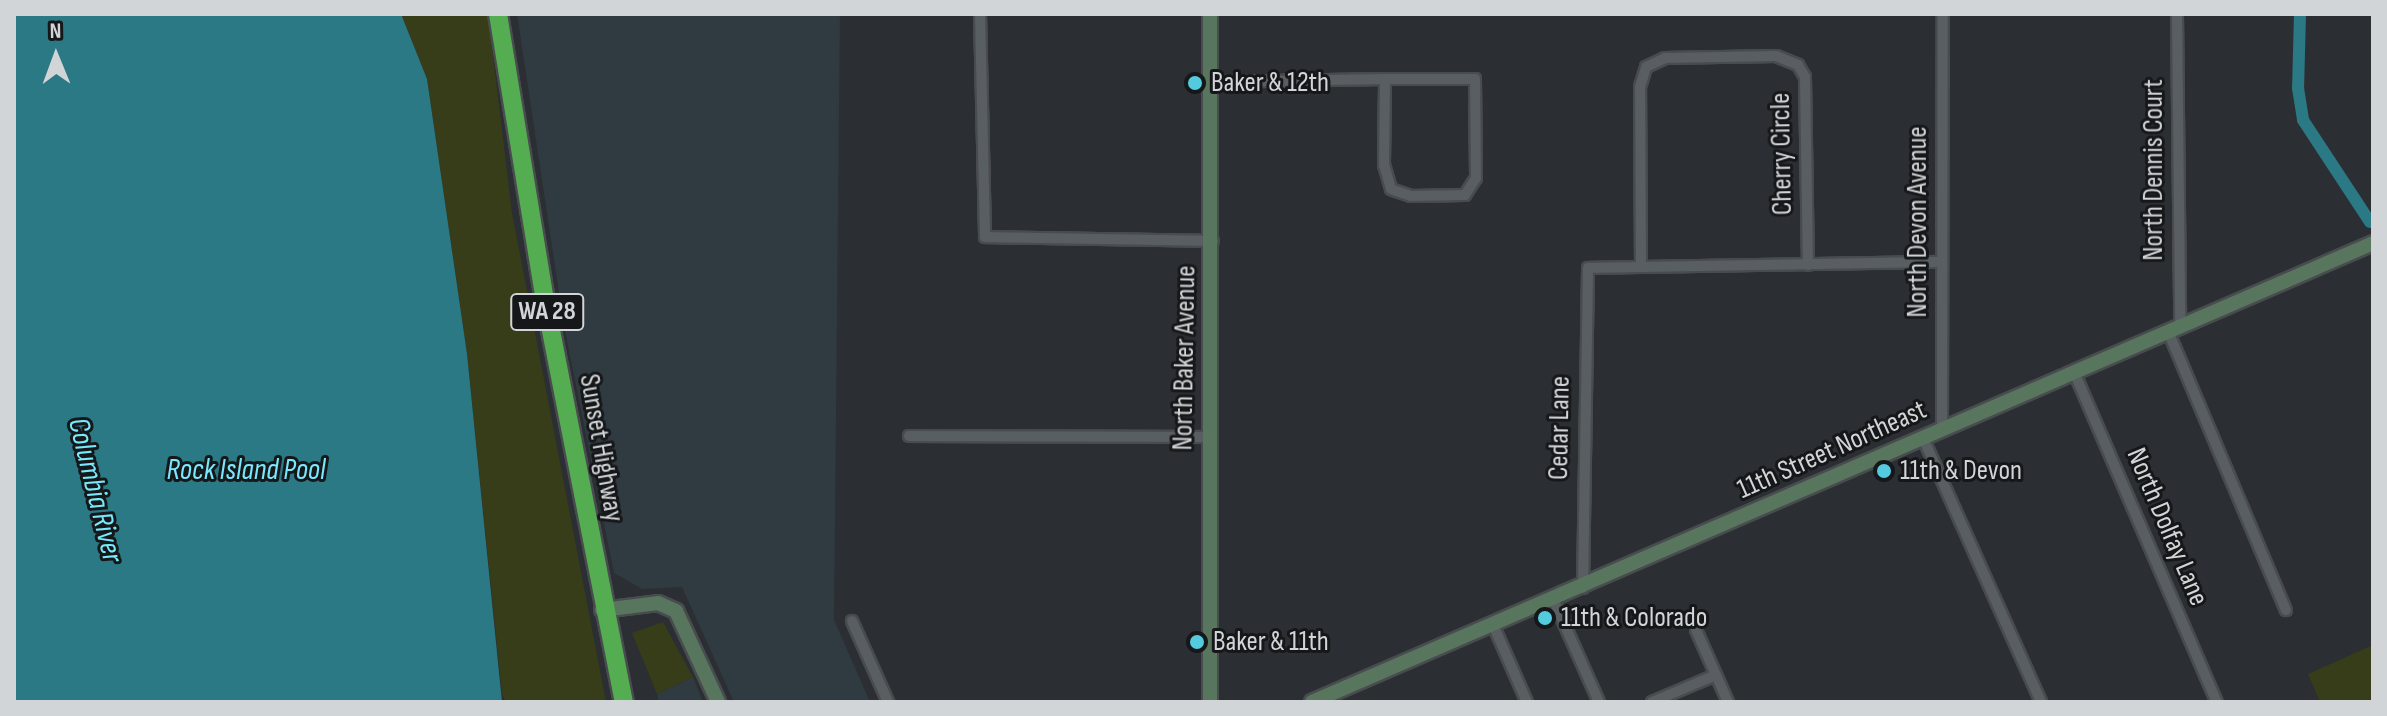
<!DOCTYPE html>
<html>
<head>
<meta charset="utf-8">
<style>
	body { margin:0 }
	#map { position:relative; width:2387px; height:716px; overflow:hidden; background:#2b2f33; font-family:"Sofia Sans Condensed",sans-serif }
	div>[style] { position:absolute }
	.built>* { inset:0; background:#303a41 }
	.green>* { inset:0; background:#363d18 }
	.water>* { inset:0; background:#2c7986 }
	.canal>* { height:12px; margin:-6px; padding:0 6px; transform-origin:6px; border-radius:6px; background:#2c7986 }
	.roads { filter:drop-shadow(2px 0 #494c4f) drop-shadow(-2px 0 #494c4f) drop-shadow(0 2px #494c4f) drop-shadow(0 -2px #494c4f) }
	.street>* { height:10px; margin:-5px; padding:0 5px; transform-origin:5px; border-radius:5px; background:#595e62 }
	.secondary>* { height:14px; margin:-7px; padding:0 7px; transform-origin:7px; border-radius:7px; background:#58765d }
	.highway>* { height:18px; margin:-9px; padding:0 9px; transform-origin:9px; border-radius:9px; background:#55ad51 }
	.dots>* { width:22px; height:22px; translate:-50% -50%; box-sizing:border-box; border:4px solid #151719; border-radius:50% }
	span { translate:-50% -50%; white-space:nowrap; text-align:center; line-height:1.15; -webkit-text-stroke:6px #151719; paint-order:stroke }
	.shield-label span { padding:2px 6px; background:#151719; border:2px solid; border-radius:6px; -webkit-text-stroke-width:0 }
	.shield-label { font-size:26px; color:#d2d5d7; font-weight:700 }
	.poi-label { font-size:28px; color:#d2d5d7 }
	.left { translate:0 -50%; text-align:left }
	.street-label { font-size:28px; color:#d2d5d7 }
	.water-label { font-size:30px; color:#78e9fd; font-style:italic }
	.frame { position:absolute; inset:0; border:16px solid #d2d5d7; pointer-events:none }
	.north { position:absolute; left:16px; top:16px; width:80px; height:80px; -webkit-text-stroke:6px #151719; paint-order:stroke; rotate:359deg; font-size:22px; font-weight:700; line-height:32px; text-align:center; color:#d2d5d7 }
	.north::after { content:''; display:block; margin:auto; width:28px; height:36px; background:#d2d5d7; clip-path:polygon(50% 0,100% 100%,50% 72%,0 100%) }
</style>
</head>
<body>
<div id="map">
	<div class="built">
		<div style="clip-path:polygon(517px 14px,840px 14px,834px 620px,870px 702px,734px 702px,682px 587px,642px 589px,614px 573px,564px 326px)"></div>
		<div style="clip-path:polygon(693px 677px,703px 702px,659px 702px,657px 694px)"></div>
	</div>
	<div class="green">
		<div style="clip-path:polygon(401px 14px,488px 14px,512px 213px,606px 702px,506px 702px,502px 694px,467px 354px,427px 79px)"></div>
		<div style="clip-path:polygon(663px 622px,693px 677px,657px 694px,632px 633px)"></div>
		<div style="clip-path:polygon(2373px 645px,2373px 702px,2320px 702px,2308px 674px)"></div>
	</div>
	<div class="water">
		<div style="clip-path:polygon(14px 14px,401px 14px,427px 79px,467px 354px,502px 702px,14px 702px)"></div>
	</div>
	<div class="canal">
		<div style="left:2300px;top:14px;width:74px;rotate:91.5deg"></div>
		<div style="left:2298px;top:88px;width:32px;rotate:81deg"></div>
		<div style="left:2303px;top:120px;width:122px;rotate:56.7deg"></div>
	</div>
	<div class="roads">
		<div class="street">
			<div style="left:980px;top:14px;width:223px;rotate:88.7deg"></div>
			<div style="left:985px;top:237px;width:228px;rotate:1deg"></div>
			<div style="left:2177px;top:14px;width:312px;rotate:89.4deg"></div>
			<div style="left:1210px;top:82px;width:175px;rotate:-1deg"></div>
			<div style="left:1385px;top:79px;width:90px"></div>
			<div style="left:1475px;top:79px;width:99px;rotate:89.4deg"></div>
			<div style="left:1476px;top:178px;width:20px;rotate:123deg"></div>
			<div style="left:1465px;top:195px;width:54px;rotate:178.9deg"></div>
			<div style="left:1411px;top:196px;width:21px;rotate:-161deg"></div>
			<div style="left:1391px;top:189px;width:25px;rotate:-106deg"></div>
			<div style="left:1384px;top:165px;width:86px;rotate:-89.3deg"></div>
			<div style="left:1641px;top:267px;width:180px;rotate:-90.3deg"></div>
			<div style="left:1640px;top:87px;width:21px;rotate:-73deg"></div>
			<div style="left:1646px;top:67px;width:21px;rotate:-25deg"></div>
			<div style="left:1665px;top:58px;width:111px;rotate:-1deg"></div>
			<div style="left:1776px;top:56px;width:24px;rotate:22deg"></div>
			<div style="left:1798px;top:65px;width:14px;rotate:60deg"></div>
			<div style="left:1805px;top:77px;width:188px;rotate:89.1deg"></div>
			<div style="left:2168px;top:331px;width:303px;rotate:67.1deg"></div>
			<div style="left:2074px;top:372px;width:360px;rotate:66.6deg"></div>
			<div style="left:1942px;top:430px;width:416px;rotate:-89.9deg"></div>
			<div style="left:909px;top:436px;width:302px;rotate:0.2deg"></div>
			<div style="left:1923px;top:438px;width:289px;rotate:65.9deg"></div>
			<div style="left:1583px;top:588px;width:320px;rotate:-89.1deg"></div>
			<div style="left:1588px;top:268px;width:352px;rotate:-1deg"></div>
			<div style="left:1554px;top:601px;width:111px;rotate:66deg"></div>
			<div style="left:852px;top:621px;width:89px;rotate:66deg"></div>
			<div style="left:1494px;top:627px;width:82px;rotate:66.3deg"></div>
			<div style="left:1696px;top:630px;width:79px;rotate:66deg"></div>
			<div style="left:1652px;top:702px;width:69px;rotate:-22.9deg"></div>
		</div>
		<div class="secondary">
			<div style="left:1210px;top:14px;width:688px;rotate:90deg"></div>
			<div style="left:602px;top:610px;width:56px;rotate:-7.1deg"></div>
			<div style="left:658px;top:603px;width:20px;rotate:24deg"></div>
			<div style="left:676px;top:611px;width:100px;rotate:65.2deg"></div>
			<div style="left:1312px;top:702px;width:1156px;rotate:-23.39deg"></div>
		</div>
		<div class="highway">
			<div style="left:498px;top:14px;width:290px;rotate:80.7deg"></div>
			<div style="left:545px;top:300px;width:410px;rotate:78.9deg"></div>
		</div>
	</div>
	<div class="dots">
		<div style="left:1195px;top:83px;background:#54cade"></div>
		<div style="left:1884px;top:471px;background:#54cade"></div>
		<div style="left:1545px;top:618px;background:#54cade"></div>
		<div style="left:1197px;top:642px;background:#54cade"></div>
	</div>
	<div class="shield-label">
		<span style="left:547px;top:312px">WA 28</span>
	</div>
	<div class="poi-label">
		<span class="left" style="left:1211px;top:83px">Baker &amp; 12th</span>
		<span class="left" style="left:1900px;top:471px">11th &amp; Devon</span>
		<span class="left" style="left:1561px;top:618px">11th &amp; Colorado</span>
		<span class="left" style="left:1213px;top:642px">Baker &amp; 11th</span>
	</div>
	<div class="street-label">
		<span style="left:1782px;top:154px;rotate:-91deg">Cherry Circle</span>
		<span style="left:2154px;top:170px;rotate:-90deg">North Dennis Court</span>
		<span style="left:1918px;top:222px;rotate:-90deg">North Devon Avenue</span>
		<span style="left:1185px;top:358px;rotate:-89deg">North Baker Avenue</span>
		<span style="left:1560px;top:428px;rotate:-89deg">Cedar Lane</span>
		<span style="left:601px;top:448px;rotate:80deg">Sunset Highway</span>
		<span style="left:1832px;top:450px;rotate:-24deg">11th Street Northeast</span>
		<span style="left:2167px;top:527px;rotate:67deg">North Dolfay Lane</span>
	</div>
	<div class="water-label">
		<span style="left:246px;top:470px">Rock Island Pool</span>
		<span style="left:95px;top:490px;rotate:76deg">Columbia River</span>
	</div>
	<div class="frame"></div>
	<div class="north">N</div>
</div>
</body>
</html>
